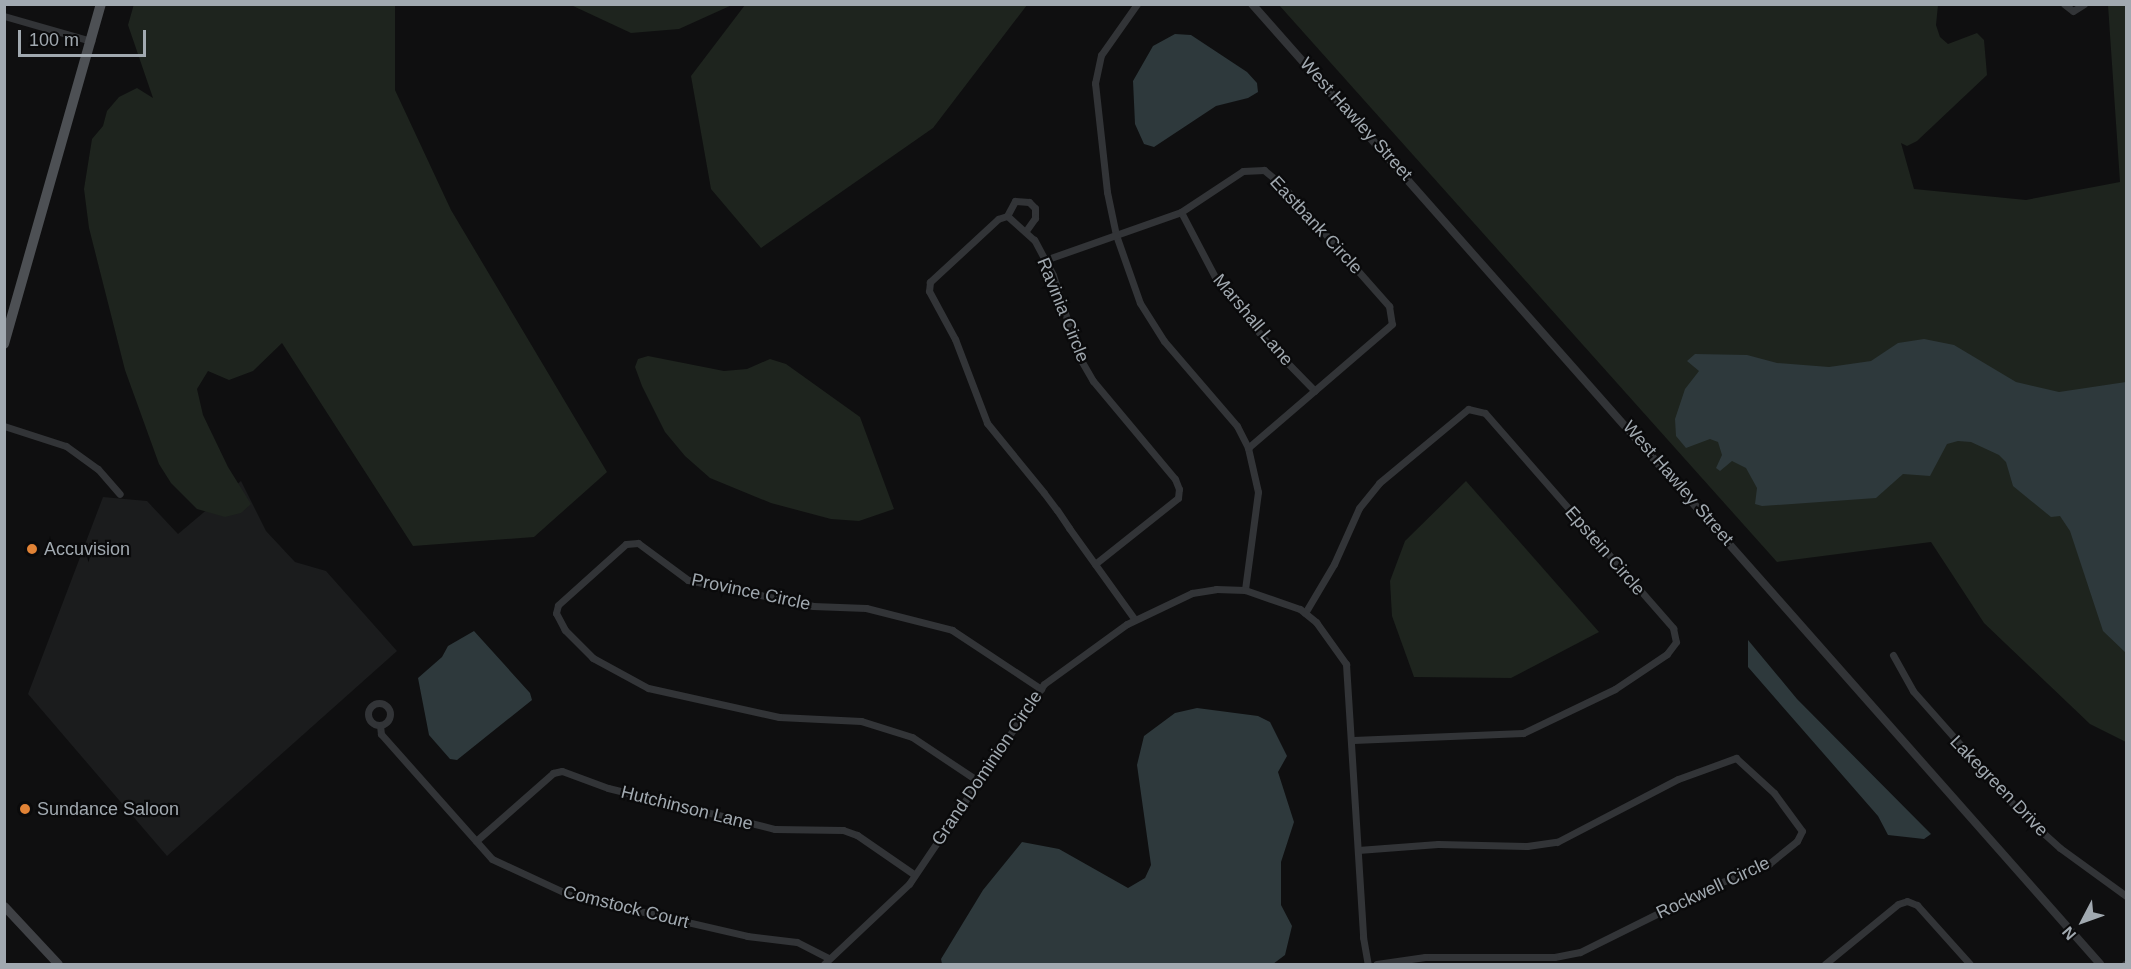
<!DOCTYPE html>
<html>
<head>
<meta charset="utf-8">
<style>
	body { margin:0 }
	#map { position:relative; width:2131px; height:969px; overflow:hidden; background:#0f0f10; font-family:Arial,sans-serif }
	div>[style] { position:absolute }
	.built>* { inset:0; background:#1b1c1d }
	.green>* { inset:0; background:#1e241e }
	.water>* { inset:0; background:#2e393c }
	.minor>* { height:7px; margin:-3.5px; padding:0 3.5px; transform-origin:3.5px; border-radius:3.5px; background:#323437 }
	.minor>.ring { margin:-3.5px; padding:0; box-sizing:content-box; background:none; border:7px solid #323437; border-radius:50% }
	.tertiary>* { height:8px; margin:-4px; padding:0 4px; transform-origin:4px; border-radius:4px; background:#323437 }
	.secondary>* { height:9px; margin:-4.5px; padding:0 4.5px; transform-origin:4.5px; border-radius:4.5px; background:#3f4145 }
	.primary>* { height:10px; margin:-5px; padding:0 5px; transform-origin:5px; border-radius:5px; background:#4d5054 }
	.dots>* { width:16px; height:16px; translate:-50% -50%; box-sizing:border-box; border:3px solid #0a0a0b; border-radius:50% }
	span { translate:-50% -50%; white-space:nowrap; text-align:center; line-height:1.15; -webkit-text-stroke:4.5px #0a0a0b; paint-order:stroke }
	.street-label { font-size:18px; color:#a1a9b0 }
	.poi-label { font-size:18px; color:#a1a9b0 }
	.left { translate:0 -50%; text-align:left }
	.frame { position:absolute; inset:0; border:6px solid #a1a9b0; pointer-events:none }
	.north { position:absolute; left:2053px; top:891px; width:60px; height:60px; -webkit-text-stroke:4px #0a0a0b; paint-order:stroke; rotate:229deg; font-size:16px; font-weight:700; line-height:24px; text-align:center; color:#a1a9b0 }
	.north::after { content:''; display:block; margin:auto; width:21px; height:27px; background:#a1a9b0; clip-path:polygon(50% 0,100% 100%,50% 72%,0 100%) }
	.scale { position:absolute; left:18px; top:30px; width:128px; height:27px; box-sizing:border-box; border:3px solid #a1a9b0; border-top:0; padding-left:8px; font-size:18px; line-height:21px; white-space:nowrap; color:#a1a9b0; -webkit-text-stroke:4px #0a0a0b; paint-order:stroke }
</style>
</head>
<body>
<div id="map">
	<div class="built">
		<div style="clip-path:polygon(241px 481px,266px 531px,295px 562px,326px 571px,397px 651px,167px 856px,28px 694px,103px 497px,147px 501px,178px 534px)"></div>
	</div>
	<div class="green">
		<div style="clip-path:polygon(134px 4px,395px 5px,395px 90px,451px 210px,607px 472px,534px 537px,413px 546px,282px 343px,253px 371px,229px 380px,208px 371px,197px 389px,203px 415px,228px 467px,251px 504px,241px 513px,225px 517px,197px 509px,171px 483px,159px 464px,125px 370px,89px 228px,84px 189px,92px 139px,103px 126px,107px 111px,119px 97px,137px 88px,153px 98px,128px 25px)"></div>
		<div style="clip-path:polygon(571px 5px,732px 5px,679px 29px,631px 33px)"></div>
		<div style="clip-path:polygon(745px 5px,745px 4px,1027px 5px,933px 128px,761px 248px,711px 189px,691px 76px)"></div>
		<div style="clip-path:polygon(1279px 5px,1938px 5px,1936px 25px,1940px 37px,1948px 44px,1977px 33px,1984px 40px,1987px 75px,1917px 141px,1907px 146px,1901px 143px,1914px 189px,2026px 200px,2120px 182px,2108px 5px,2126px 5px,2126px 742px,2090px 724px,1984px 623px,1931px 542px,1777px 562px)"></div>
		<div style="clip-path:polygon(648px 356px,724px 371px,747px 369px,770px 359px,786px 364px,860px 417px,894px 509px,859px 521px,831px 519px,771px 503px,710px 478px,685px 456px,665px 432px,642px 386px,635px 367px,638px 359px)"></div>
		<div style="clip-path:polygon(1466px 481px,1599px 632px,1511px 678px,1414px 677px,1392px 616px,1390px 581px,1405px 541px)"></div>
	</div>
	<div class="water">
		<div style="clip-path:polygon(1175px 34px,1191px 35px,1247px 72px,1257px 83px,1258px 92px,1248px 98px,1216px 106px,1154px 147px,1144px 144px,1135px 124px,1133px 81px,1153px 46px)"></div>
		<div style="clip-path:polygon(1924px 339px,1954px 345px,2016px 382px,2059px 392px,2126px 382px,2126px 653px,2103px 631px,2070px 531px,2060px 516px,2051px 517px,2013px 486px,2006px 462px,1999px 455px,1971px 442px,1958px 441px,1947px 444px,1930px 476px,1903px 474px,1876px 498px,1762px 506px,1755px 504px,1757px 488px,1746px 468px,1732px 461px,1720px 471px,1716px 468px,1722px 455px,1718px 442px,1710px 439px,1686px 448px,1676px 436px,1675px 419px,1685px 389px,1699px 371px,1687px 361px,1695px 354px,1747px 355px,1777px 363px,1829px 367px,1871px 361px,1898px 343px)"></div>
		<div style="clip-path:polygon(474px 631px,530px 693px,532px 700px,457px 760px,450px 759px,429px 735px,418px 678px,442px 657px,448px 646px)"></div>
		<div style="clip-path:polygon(1748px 640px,1797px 699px,1931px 834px,1924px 839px,1888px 835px,1878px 816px,1748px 667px)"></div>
		<div style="clip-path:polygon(1197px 708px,1258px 716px,1270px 722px,1287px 756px,1278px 772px,1294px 822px,1281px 862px,1281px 905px,1292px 926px,1285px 955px,1273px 964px,942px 964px,941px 959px,983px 890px,1022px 842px,1059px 849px,1128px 888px,1145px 878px,1151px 865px,1137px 765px,1144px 736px,1175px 713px)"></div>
	</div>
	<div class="minor">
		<div style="left:1137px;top:4px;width:62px;rotate:125.2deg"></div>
		<div style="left:1101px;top:55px;width:29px;rotate:102deg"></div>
		<div style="left:1095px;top:83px;width:110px;rotate:83.7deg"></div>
		<div style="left:1107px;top:192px;width:44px;rotate:78.2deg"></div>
		<div style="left:1116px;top:235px;width:72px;rotate:70.6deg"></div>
		<div style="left:1140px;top:303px;width:45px;rotate:57.7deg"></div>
		<div style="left:1164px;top:341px;width:112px;rotate:49.3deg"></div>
		<div style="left:1237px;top:426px;width:25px;rotate:63deg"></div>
		<div style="left:1248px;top:448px;width:45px;rotate:77.2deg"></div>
		<div style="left:1258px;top:492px;width:99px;rotate:97.6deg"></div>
		<div style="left:2064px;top:4px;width:11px;rotate:38deg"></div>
		<div style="left:2073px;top:11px;width:13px;rotate:-32deg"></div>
		<div style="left:4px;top:16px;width:91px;rotate:16deg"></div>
		<div style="left:1181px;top:212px;width:73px;rotate:62.4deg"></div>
		<div style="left:1215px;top:277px;width:80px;rotate:51.6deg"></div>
		<div style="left:1265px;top:340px;width:71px;rotate:45.6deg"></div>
		<div style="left:1007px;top:216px;width:17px;rotate:-62deg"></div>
		<div style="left:1015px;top:201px;width:14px;rotate:4deg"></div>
		<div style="left:1029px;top:202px;width:8px;rotate:45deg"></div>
		<div style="left:1035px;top:208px;width:10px;rotate:90deg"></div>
		<div style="left:1035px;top:218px;width:16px;rotate:125deg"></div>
		<div style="left:1045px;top:260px;width:144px;rotate:-19.4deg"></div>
		<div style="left:1181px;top:212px;width:74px;rotate:-33.5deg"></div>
		<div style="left:1243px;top:171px;width:21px;rotate:-3deg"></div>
		<div style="left:1264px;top:170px;width:23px;rotate:40deg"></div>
		<div style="left:1282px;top:185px;width:162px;rotate:48.5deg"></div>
		<div style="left:1389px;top:306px;width:18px;rotate:81deg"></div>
		<div style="left:1392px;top:324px;width:190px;rotate:139.3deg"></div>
		<div style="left:4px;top:426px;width:65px;rotate:17.9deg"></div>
		<div style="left:66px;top:446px;width:39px;rotate:36deg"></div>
		<div style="left:98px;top:469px;width:33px;rotate:49deg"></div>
		<div style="left:1095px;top:564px;width:106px;rotate:-38.5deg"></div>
		<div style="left:1178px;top:498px;width:9px;rotate:-84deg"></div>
		<div style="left:1179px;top:489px;width:11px;rotate:-112deg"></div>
		<div style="left:1175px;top:479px;width:128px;rotate:-129.9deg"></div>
		<div style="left:1093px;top:381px;width:28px;rotate:-120deg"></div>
		<div style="left:1079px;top:357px;width:86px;rotate:-107.6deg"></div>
		<div style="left:1053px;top:275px;width:40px;rotate:-118deg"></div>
		<div style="left:1034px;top:240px;width:36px;rotate:-138deg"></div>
		<div style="left:1007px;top:216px;width:9px;rotate:162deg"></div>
		<div style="left:998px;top:219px;width:93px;rotate:137.2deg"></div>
		<div style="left:930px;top:282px;width:9px;rotate:96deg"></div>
		<div style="left:929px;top:291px;width:55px;rotate:61.6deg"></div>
		<div style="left:955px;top:339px;width:90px;rotate:69.1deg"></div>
		<div style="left:987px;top:423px;width:90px;rotate:50.8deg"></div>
		<div style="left:1044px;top:493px;width:21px;rotate:53deg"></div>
		<div style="left:1057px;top:510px;width:22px;rotate:56deg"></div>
		<div style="left:1069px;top:528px;width:113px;rotate:54.3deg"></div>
		<div style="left:1305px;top:613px;width:57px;rotate:-59.4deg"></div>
		<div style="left:1334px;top:564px;width:61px;rotate:-65.9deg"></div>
		<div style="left:1359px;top:508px;width:32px;rotate:-51deg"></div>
		<div style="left:1379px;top:483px;width:116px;rotate:-39.7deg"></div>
		<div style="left:1468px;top:409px;width:17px;rotate:13deg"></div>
		<div style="left:1485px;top:413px;width:286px;rotate:48.8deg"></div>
		<div style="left:1673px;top:628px;width:14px;rotate:78deg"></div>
		<div style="left:1676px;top:642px;width:15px;rotate:127deg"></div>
		<div style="left:1667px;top:654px;width:63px;rotate:146.1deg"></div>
		<div style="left:1615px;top:689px;width:102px;rotate:154.4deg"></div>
		<div style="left:1523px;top:733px;width:170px;rotate:177.6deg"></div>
		<div style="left:1893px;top:655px;width:41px;rotate:60.9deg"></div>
		<div style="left:1913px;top:691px;width:162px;rotate:48.5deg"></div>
		<div style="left:2020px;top:812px;width:54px;rotate:42deg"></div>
		<div style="left:2060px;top:848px;width:82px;rotate:36deg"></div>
		<div class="ring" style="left:368px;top:703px;width:15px;height:15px"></div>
		<div style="left:380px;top:725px;width:9px;rotate:84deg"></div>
		<div style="left:381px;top:734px;width:167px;rotate:48.4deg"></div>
		<div style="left:492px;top:859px;width:86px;rotate:24.8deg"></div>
		<div style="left:570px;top:895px;width:182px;rotate:13deg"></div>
		<div style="left:747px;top:936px;width:50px;rotate:6.8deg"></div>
		<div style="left:797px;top:942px;width:36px;rotate:27deg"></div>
		<div style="left:978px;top:781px;width:79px;rotate:-146.3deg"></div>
		<div style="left:912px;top:737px;width:53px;rotate:-162.6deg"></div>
		<div style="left:861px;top:721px;width:82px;rotate:-177.2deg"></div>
		<div style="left:779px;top:717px;width:134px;rotate:-167.5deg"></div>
		<div style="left:648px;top:688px;width:63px;rotate:-151.4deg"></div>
		<div style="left:593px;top:658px;width:40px;rotate:-135deg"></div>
		<div style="left:565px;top:630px;width:19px;rotate:-118deg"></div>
		<div style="left:556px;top:613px;width:8px;rotate:-76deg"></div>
		<div style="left:558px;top:605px;width:91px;rotate:-41.9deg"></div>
		<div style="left:626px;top:544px;width:12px;rotate:-5deg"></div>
		<div style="left:638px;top:543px;width:62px;rotate:36.5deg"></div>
		<div style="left:688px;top:580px;width:128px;rotate:11.7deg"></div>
		<div style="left:813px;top:606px;width:53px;rotate:2.2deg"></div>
		<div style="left:866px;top:608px;width:89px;rotate:14.3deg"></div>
		<div style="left:952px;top:630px;width:107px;rotate:33.5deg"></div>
		<div style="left:476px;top:841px;width:103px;rotate:-41.4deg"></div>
		<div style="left:553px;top:773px;width:9px;rotate:-13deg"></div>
		<div style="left:562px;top:771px;width:49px;rotate:20.3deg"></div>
		<div style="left:608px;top:788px;width:172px;rotate:13.8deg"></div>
		<div style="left:775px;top:829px;width:68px;rotate:0.8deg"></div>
		<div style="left:843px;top:830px;width:15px;rotate:20deg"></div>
		<div style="left:857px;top:835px;width:70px;rotate:34.6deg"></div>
		<div style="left:1358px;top:850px;width:80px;rotate:-4.3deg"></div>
		<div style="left:1438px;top:844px;width:89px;rotate:1.3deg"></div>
		<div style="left:1527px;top:846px;width:30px;rotate:-8deg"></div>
		<div style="left:1557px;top:842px;width:136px;rotate:-27.5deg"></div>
		<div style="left:1678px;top:779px;width:62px;rotate:-19.9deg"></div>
		<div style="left:1736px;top:758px;width:52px;rotate:42.6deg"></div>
		<div style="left:1774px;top:793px;width:47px;rotate:53.6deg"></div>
		<div style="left:1802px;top:831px;width:11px;rotate:117deg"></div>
		<div style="left:1797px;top:841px;width:36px;rotate:141deg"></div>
		<div style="left:1769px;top:864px;width:56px;rotate:159deg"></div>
		<div style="left:1717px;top:884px;width:153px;rotate:153.6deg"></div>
		<div style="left:1580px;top:952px;width:26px;rotate:169deg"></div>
		<div style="left:1554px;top:957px;width:129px;rotate:180deg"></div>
		<div style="left:1425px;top:957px;width:49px;rotate:171.7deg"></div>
		<div style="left:824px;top:964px;width:117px;rotate:-43.3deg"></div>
		<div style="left:909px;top:884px;width:241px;rotate:-56deg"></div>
		<div style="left:1044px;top:684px;width:102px;rotate:-35.9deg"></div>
		<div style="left:1127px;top:624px;width:72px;rotate:-25.5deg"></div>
		<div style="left:1192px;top:593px;width:24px;rotate:-9deg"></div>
		<div style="left:1216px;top:589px;width:29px;rotate:2deg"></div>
		<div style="left:1245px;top:590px;width:58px;rotate:19.1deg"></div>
		<div style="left:1300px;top:609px;width:21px;rotate:39deg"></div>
		<div style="left:1316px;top:622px;width:52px;rotate:54.5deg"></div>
		<div style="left:1346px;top:664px;width:274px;rotate:86.4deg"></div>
		<div style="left:1363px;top:937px;width:27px;rotate:80deg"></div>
		<div style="left:1825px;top:964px;width:94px;rotate:-39.4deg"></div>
		<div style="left:1898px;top:904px;width:9px;rotate:-18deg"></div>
		<div style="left:1907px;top:901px;width:11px;rotate:22deg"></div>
		<div style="left:1917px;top:905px;width:79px;rotate:48.1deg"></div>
		<div style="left:2125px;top:964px;width:1px"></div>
	</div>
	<div class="tertiary">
		<div style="left:1252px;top:4px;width:1281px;rotate:48.54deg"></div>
	</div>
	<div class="secondary">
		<div style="left:4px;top:906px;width:79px;rotate:47deg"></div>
	</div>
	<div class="primary">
		<div style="left:4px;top:344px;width:354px;rotate:-74.1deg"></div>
	</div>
	<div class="dots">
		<div style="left:32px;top:549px;background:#e18336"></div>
		<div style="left:25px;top:809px;background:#e18336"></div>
	</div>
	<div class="street-label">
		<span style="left:1356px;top:119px;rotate:48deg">West Hawley Street</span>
		<span style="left:1316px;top:225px;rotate:47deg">Eastbank Circle</span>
		<span style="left:1063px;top:310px;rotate:68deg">Ravinia Circle</span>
		<span style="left:1253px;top:320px;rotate:50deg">Marshall Lane</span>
		<span style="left:1678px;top:483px;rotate:49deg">West Hawley Street</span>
		<span style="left:1605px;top:551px;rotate:49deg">Epstein Circle</span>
		<span style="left:751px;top:592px;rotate:12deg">Province Circle</span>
		<span style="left:987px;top:768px;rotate:-56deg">Grand Dominion Circle</span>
		<span style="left:1999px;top:786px;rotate:46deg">Lakegreen Drive</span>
		<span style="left:687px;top:808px;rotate:14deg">Hutchinson Lane</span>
		<span style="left:1713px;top:888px;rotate:-25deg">Rockwell Circle</span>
		<span style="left:626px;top:907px;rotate:14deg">Comstock Court</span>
	</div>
	<div class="poi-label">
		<span class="left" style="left:44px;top:549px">Accuvision</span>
		<span class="left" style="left:37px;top:809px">Sundance Saloon</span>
	</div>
	<div class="frame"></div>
	<div class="north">N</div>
	<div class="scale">100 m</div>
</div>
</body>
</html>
